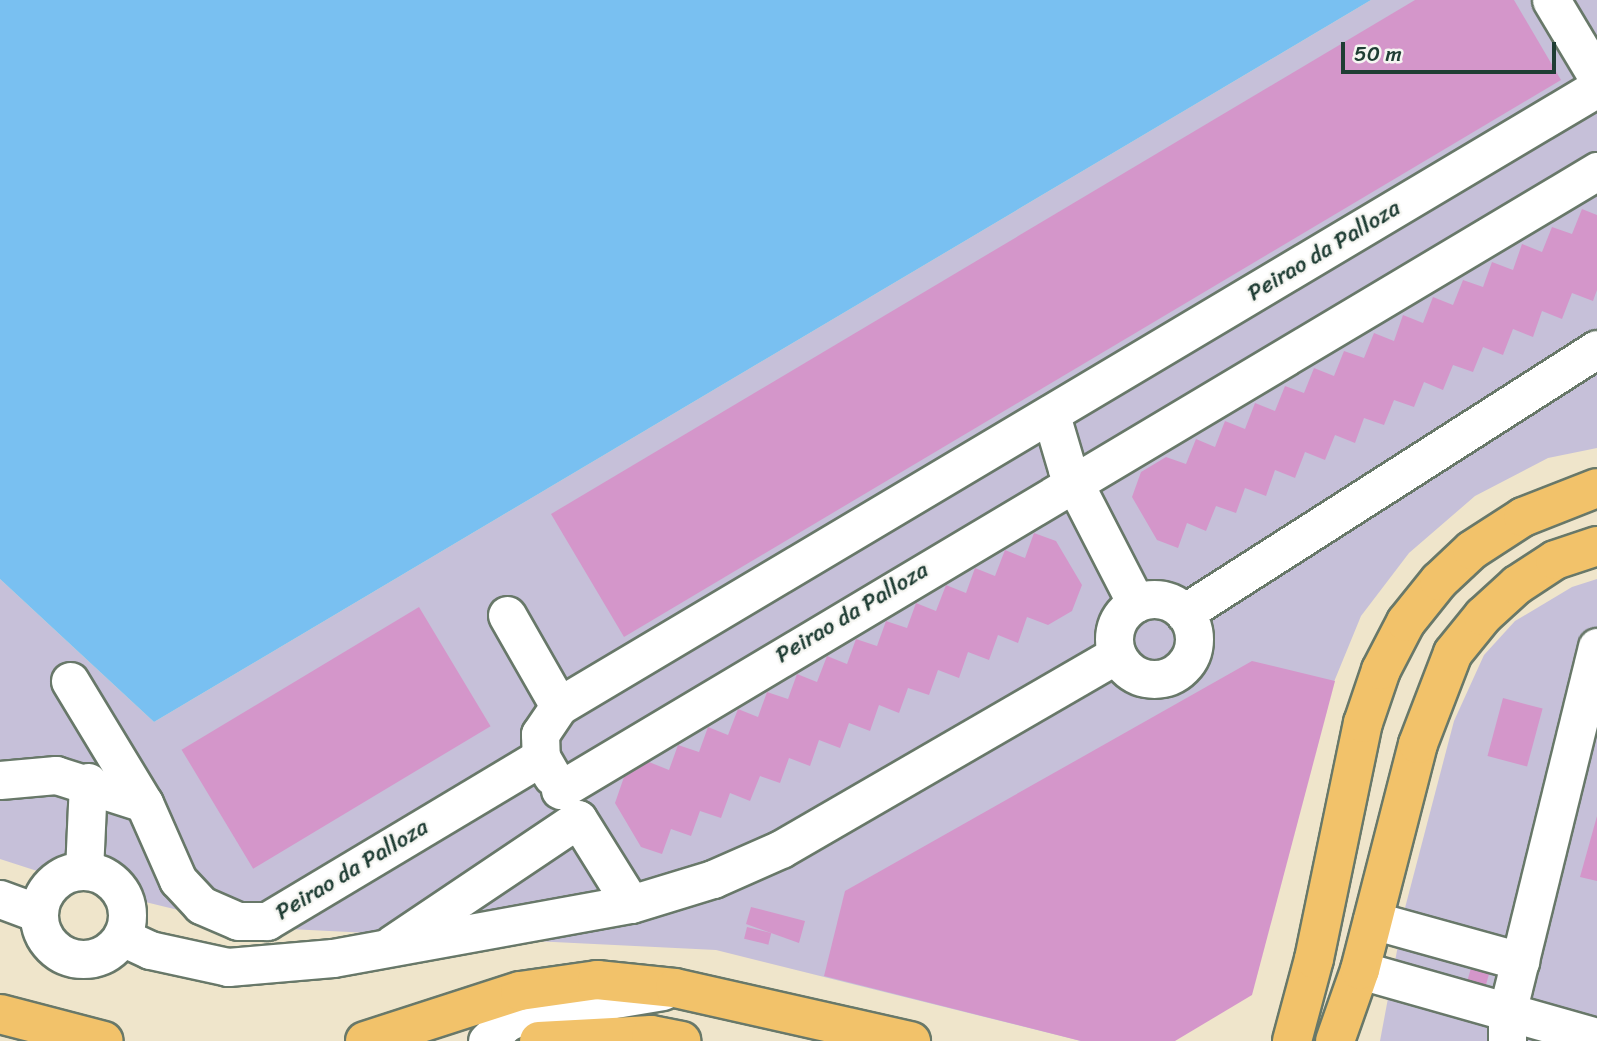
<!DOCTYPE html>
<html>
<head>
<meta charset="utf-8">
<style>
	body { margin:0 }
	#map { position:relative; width:1597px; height:1041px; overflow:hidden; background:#efe5cb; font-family:Sriracha,sans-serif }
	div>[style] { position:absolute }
	.industrial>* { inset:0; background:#c6c0d9 }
	.water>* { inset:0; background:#79c0f1 }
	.building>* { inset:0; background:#d496ca; transform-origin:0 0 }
	.roads { filter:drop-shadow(2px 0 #687869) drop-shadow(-2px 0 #687869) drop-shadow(0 2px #687869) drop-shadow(0 -2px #687869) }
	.minor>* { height:37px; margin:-18.5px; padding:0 18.5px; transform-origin:18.5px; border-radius:18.5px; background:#fff }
	.minor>.ring { margin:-18.5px; padding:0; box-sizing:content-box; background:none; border:37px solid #fff; border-radius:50% }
	.major>* { height:38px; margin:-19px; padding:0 19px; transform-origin:19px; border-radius:19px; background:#f2c26a }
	span { translate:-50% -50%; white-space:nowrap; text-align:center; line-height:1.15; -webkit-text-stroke:5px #f6f6f2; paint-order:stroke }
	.street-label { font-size:23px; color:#1f3d34 }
	.scale { position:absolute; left:1341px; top:42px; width:215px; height:32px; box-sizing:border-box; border:4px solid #1f3d34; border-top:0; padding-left:9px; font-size:21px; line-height:24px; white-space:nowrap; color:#1f3d34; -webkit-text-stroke:5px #f6f6f2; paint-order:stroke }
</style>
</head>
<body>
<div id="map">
	<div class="industrial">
		<div style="clip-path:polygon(1371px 0,1597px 0,1597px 448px,1548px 458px,1475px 496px,1409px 553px,1361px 616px,1329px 694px,1081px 1041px,716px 950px,248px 927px,96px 890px,0 859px,0 579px,154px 722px)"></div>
		<div style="clip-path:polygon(1597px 579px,1597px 1041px,1380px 1041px,1405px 908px,1454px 721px,1484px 655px,1515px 621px,1572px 587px)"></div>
	</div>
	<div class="water">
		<div style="clip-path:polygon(0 0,1371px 0,154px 722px,0 579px)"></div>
	</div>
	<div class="building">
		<div style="clip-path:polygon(1415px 0,1514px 0,1561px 80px,624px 637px,551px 514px)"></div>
		<div style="clip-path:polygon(1582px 209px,1597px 215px,1597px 290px,1593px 301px,1572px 293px,1562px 319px,1542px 311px,1533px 337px,1513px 329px,1503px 355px,1483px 347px,1473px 372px,1453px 365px,1443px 390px,1424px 382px,1414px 407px,1394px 400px,1384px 425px,1364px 418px,1355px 443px,1335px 435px,1325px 460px,1305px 452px,1295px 478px,1275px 470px,1266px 496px,1245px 488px,1236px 513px,1216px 506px,1206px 531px,1187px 523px,1178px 548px,1157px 540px,1132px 497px,1141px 472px,1166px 457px,1186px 464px,1196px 439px,1215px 447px,1225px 421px,1245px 429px,1255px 403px,1275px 411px,1285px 386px,1304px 393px,1314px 368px,1334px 376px,1344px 351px,1364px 358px,1374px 333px,1394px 341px,1403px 315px,1423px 323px,1433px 297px,1453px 305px,1463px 280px,1483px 287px,1492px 262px,1513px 270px,1522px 244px,1542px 252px,1552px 227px,1572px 234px)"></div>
		<div style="clip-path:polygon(1034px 533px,1056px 541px,1082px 585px,1072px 611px,1048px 625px,1027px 617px,1018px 643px,998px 635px,989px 660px,968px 652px,959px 678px,938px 670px,929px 695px,908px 688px,899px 713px,879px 705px,870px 731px,849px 723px,840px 748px,819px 740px,810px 766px,789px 758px,780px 783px,760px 776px,750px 801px,730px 793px,721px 818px,700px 811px,691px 836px,671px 829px,662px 854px,641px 847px,615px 803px,624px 777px,649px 762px,669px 770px,678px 745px,699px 752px,708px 727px,728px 735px,738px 709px,758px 717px,767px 692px,788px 699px,797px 674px,817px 682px,827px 656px,847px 664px,856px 639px,877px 646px,886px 621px,907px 628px,916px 603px,936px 611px,946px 585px,966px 593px,975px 568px,995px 576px,1005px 550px,1025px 558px)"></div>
		<div style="left:419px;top:607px;width:139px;height:277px;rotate:59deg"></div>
		<div style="clip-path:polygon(1252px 661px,1335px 681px,1252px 995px,1175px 1041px,1081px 1041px,824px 976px,845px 891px)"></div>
		<div style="left:1503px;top:698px;width:41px;height:60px;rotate:15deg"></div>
		<div style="clip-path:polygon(1597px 816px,1597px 881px,1580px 877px)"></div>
		<div style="clip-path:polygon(751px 907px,805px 921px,799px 943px,746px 924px)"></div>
		<div style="left:747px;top:927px;width:25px;height:12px;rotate:14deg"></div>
		<div style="left:1471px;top:968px;width:19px;height:15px;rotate:16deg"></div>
	</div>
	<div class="roads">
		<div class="minor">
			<div style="left:1551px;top:0;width:90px;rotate:59.1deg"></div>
			<div style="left:1051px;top:415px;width:56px;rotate:73.5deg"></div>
			<div style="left:1067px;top:469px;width:151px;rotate:62.8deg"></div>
			<div class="ring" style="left:1114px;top:599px;width:43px;height:43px"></div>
			<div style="left:1184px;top:613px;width:490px;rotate:-32.6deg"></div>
			<div style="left:507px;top:615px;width:105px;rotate:60.3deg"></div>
			<div style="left:559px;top:706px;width:34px;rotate:124deg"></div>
			<div style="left:540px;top:734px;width:23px;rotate:88deg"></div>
			<div style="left:541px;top:757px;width:22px;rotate:60deg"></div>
			<div style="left:70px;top:681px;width:143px;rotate:58.8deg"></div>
			<div style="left:144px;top:803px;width:84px;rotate:66.2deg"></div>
			<div style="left:178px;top:880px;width:34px;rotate:47deg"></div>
			<div style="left:201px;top:905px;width:40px;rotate:23.4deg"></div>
			<div style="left:238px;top:921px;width:29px"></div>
			<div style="left:267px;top:921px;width:319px;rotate:-30.9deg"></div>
			<div style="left:559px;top:706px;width:1208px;rotate:-30.77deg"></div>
			<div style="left:0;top:780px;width:56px;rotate:-5.1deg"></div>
			<div style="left:56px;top:775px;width:92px;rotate:17.7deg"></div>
			<div style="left:560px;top:790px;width:1208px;rotate:-30.83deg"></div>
			<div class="ring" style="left:39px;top:871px;width:51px;height:51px"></div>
			<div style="left:84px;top:871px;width:89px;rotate:-87.4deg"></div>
			<div style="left:0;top:899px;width:40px;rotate:20.2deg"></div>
			<div style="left:1372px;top:920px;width:154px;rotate:15.5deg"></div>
			<div style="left:122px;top:937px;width:31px;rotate:25deg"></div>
			<div style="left:150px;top:950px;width:80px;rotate:12.3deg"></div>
			<div style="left:228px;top:967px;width:105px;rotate:-4.9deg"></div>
			<div style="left:333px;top:958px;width:303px;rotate:-10.3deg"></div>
			<div style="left:631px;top:904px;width:86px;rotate:-17deg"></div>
			<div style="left:713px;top:879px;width:74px;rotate:-23.8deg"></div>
			<div style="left:781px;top:849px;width:388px;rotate:-30.1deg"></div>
			<div style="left:392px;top:944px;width:224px;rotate:-33.9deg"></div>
			<div style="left:578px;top:819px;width:100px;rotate:58.1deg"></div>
			<div style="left:1360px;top:970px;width:246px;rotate:15.8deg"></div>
			<div style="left:487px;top:1041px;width:28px;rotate:-44deg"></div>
			<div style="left:507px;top:1022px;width:20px;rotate:-24deg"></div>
			<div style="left:525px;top:1014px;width:140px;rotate:-9.5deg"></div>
			<div style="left:1507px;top:1041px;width:28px;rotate:-90deg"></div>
			<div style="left:1507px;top:1013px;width:377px;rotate:-76.2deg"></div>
		</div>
		<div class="major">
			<div style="left:0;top:1014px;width:107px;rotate:14.6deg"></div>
			<div style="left:365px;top:1041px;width:163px;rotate:-17.9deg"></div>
			<div style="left:520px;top:991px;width:78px;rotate:-8.1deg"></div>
			<div style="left:597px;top:980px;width:78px;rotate:5.9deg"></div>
			<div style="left:675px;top:988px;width:242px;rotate:12.7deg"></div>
			<div style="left:539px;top:1041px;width:112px;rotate:-3.1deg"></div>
			<div style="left:651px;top:1035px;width:31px;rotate:11deg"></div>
			<div style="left:1292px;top:1041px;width:85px;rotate:-75deg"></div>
			<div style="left:1314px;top:959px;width:241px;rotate:-78.3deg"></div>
			<div style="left:1363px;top:723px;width:56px;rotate:-71.2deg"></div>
			<div style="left:1381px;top:670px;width:54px;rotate:-62.5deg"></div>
			<div style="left:1406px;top:622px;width:53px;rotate:-51.2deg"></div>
			<div style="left:1439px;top:581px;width:45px;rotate:-43.2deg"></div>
			<div style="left:1472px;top:550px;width:61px;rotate:-32.9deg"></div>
			<div style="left:1523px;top:517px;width:79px;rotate:-21.4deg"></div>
			<div style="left:1335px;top:1041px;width:75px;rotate:-70.6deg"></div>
			<div style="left:1360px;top:970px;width:233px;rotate:-75.6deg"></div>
			<div style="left:1418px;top:744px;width:97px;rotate:-69deg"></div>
			<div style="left:1453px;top:653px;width:48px;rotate:-51deg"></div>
			<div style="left:1483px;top:616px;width:46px;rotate:-42.4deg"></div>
			<div style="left:1517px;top:585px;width:45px;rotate:-33.3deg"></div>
			<div style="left:1555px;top:560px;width:44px;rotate:-18.4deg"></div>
		</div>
	</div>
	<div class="street-label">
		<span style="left:1324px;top:251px;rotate:-31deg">Peirao da Palloza</span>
		<span style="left:852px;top:613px;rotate:-31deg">Peirao da Palloza</span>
		<span style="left:352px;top:870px;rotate:-31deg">Peirao da Palloza</span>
	</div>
	<div class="scale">50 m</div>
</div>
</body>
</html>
